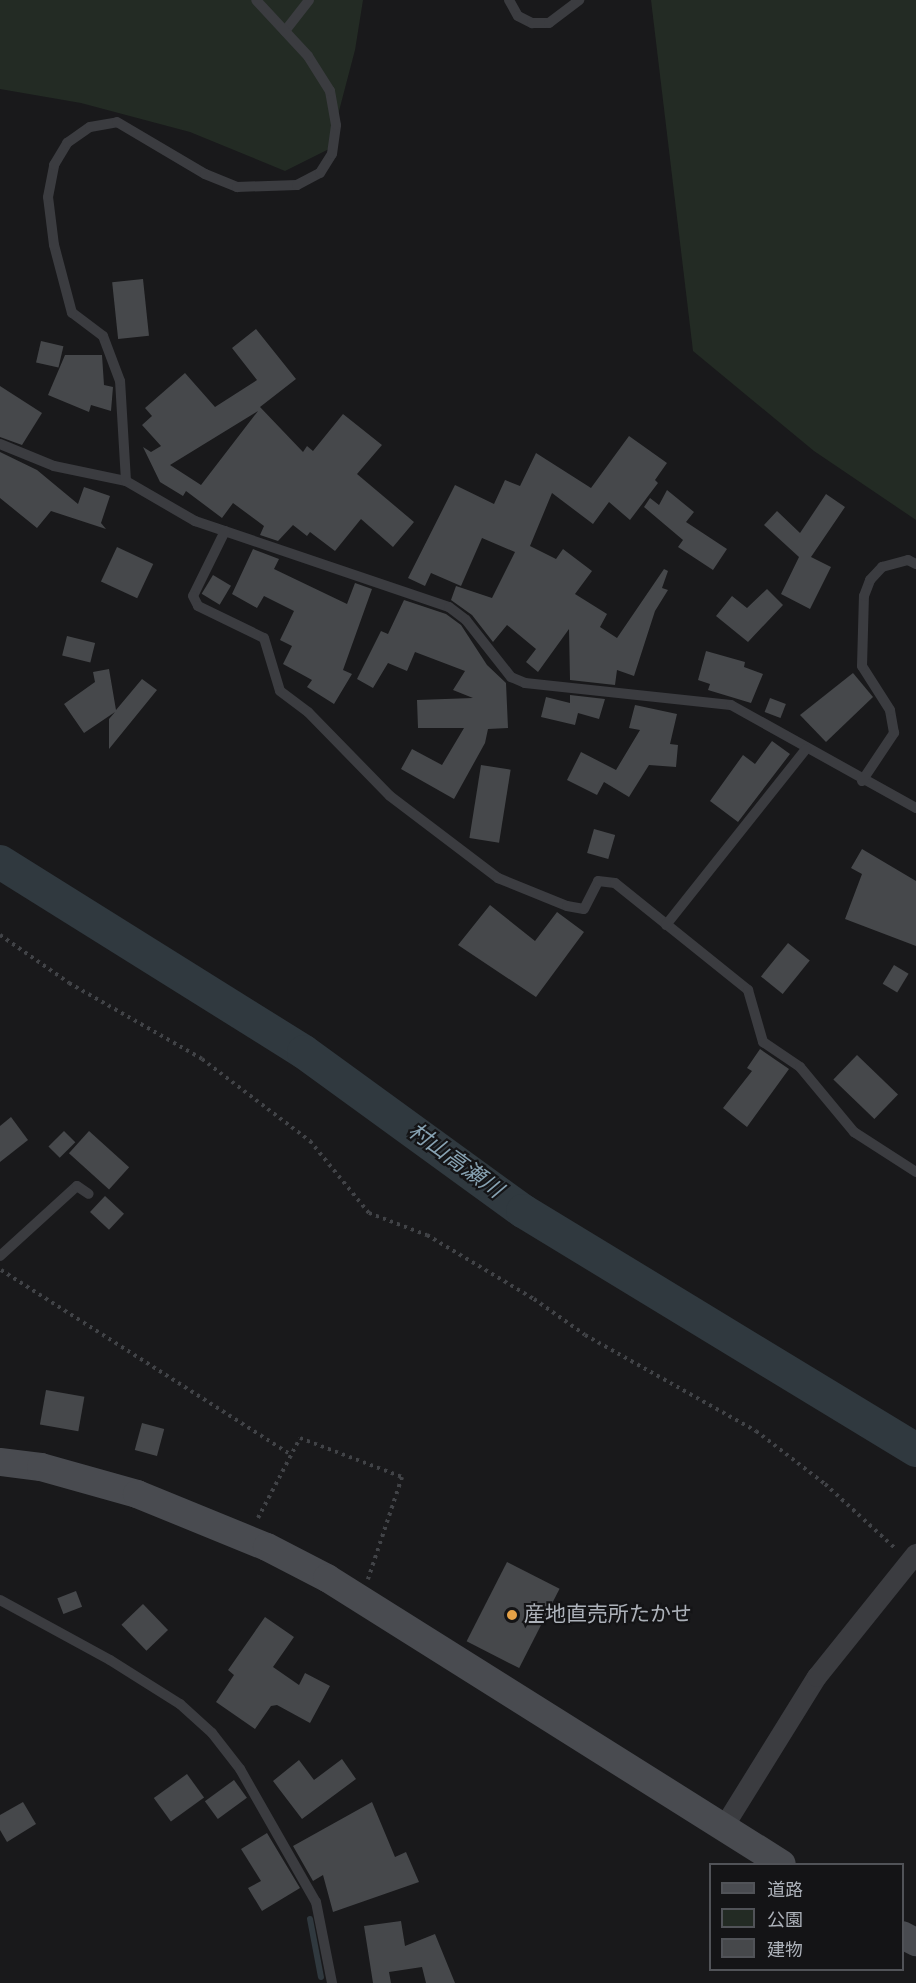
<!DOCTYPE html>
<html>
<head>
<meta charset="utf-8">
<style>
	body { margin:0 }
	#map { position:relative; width:916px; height:1983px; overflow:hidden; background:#19191b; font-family:"Alegreya Sans","Noto Sans JP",sans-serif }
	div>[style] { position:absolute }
	.green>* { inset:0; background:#232b24 }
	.stream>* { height:6px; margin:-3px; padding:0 3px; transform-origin:3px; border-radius:3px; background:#30393f }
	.river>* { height:34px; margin:-17px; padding:0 17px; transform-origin:17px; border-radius:17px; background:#30393f }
	.building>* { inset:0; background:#46484b; transform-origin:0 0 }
	.path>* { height:4px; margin-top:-2px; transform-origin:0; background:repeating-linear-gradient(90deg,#414347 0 3px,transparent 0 7.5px) }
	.lane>* { height:10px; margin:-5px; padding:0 5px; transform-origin:5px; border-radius:5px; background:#3b3c40 }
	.street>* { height:20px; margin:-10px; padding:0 10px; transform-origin:10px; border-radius:10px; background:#3b3c40 }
	.secondary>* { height:28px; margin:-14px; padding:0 14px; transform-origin:14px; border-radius:14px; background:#494b50 }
	.dots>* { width:16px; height:16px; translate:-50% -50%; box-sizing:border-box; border:3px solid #141416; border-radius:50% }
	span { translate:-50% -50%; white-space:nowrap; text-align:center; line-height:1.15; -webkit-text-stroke:4.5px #141416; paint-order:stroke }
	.poi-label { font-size:21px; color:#adb2ba }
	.left { translate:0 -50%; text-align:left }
	.water-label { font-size:22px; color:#87a2b2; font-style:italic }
	.legend { position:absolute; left:709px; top:1863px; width:195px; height:108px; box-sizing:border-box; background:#141416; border:2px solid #515358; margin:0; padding:8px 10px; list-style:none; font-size:18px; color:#adb2ba }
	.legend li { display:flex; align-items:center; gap:12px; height:30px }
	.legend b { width:30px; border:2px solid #515358 }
</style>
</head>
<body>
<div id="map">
	<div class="green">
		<div style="clip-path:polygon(0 0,363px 0,355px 50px,329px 149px,285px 171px,190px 132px,81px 103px,0 89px)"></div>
		<div style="clip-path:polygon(651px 0,916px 0,916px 520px,814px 451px,693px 351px)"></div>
	</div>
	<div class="stream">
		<div style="left:310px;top:1919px;width:59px;rotate:79.3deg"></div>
	</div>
	<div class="river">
		<div style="left:0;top:862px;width:358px;rotate:32deg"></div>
		<div style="left:304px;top:1052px;width:271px;rotate:36deg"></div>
		<div style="left:523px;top:1211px;width:460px;rotate:31.3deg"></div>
	</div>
	<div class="building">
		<div style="left:143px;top:279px;width:57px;height:31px;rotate:84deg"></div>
		<div style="clip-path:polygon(evenodd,256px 329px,296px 379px,260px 407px,303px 452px,307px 446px,313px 451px,343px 414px,382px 445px,357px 474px,414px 522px,393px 547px,361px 519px,335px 551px,310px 532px,307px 536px,293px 525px,278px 541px,260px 535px,264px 526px,233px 503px,222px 518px,186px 491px,183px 496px,160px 482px,143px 447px,151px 452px,161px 446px,142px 425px,152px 416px,145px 408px,185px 373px,215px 407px,257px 380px,232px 348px,256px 329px,258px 411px,201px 485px,170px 465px,258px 411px)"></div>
		<div style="left:41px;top:341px;width:23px;height:22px;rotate:13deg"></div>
		<div style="clip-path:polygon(65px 355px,102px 355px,104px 385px,113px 387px,111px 411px,91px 405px,89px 412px,48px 395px)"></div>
		<div style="clip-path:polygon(0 386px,42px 413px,22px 445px,0 437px)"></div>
		<div style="clip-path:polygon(629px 436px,667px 463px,655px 480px,658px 483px,630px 520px,609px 502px,593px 524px,552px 493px,530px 546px,556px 559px,563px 549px,592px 571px,575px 594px,607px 614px,600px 627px,617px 638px,664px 569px,668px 571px,662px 588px,668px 590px,655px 611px,634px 676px,617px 670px,615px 685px,570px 680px,569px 629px,538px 672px,526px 662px,536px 649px,507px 625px,493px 642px,472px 615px,451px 600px,456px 586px,492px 598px,515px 552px,482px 538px,461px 586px,431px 573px,425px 586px,408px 578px,455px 485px,494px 504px,505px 480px,520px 486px,536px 453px,591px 488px)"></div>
		<div style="clip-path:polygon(0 452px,37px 470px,78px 504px,84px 487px,110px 496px,101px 523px,106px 529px,51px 511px,37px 528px,0 498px)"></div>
		<div style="clip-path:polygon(667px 490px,694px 512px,686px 522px,727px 549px,713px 570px,678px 547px,683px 540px,644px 507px,650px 498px,659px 505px)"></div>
		<div style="clip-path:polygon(826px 494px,845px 507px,811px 557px,831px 567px,810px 609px,781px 594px,799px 557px,764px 525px,777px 511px,800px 533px)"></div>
		<div style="left:117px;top:547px;width:40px;height:38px;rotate:25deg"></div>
		<div style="clip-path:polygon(253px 549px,279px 559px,274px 569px,347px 604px,355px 583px,372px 589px,343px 670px,352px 674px,334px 704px,307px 687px,312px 680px,283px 664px,292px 646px,280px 640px,294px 611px,264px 596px,257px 608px,232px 594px)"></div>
		<div style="left:213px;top:575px;width:21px;height:22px;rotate:31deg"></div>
		<div style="clip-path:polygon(767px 589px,783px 605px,748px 642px,716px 616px,732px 596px,747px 608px)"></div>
		<div style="clip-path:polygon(404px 600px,446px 614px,461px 625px,487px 665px,506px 683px,508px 728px,488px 729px,485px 743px,454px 799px,401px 769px,412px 749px,442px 765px,464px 728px,418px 728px,417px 700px,473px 698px,453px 690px,465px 671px,415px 652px,407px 671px,388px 663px,373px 688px,357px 679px,381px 631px,388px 634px)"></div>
		<div style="left:67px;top:636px;width:29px;height:20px;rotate:14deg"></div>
		<div style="clip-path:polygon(706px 651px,745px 662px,744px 667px,763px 674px,751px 703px,708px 690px,710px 684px,698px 680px)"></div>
		<div style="clip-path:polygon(109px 669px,116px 710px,142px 679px,157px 690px,109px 749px,109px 719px,115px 712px,84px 733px,64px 704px,95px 682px,93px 672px)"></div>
		<div style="clip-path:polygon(853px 673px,873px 697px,826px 742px,800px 715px)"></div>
		<div style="clip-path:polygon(570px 695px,605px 699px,599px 719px,578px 713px,575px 725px,541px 717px,546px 697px,570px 703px)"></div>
		<div style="left:770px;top:698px;width:17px;height:15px;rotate:21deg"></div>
		<div style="clip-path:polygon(635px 705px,677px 714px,670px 744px,678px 745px,676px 767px,649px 765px,629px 797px,604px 782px,597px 795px,567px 780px,581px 752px,616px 770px,640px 730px,629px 728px)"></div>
		<div style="clip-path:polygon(772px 741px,790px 754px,738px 822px,710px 801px,743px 755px,755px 764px)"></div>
		<div style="left:481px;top:765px;width:30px;height:74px;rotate:9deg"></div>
		<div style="left:594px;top:829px;width:22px;height:25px;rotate:16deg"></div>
		<div style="clip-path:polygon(862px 849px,916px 881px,916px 946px,845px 919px,862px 874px,851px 868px)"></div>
		<div style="clip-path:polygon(490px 905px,535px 941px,557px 912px,584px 932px,536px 997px,458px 945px)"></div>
		<div style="left:788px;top:943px;width:28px;height:43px;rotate:39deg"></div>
		<div style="left:894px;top:965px;width:17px;height:22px;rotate:31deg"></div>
		<div style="clip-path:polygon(760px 1049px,789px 1069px,747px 1127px,723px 1108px,752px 1071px,747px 1068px)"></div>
		<div style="left:857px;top:1055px;width:57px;height:34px;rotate:44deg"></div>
		<div style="clip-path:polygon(11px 1117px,28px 1140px,0 1162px,0 1126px)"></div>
		<div style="left:64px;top:1131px;width:16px;height:22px;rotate:45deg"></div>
		<div style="left:89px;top:1131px;width:54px;height:30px;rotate:42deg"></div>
		<div style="left:105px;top:1196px;width:26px;height:22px;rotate:43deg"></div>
		<div style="left:46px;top:1390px;width:39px;height:35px;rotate:10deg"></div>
		<div style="left:142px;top:1423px;width:23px;height:28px;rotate:15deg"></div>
		<div style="left:507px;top:1562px;width:59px;height:89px;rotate:27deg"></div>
		<div style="left:76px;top:1591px;width:17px;height:20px;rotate:69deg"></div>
		<div style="left:143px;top:1604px;width:36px;height:30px;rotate:46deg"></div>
		<div style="clip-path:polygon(265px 1617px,294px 1637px,273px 1667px,299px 1685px,305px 1673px,330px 1686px,310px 1723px,277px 1705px,271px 1706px,255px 1729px,216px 1702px,234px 1675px,228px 1670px)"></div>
		<div style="clip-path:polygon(342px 1759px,356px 1779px,302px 1819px,273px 1781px,299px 1760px,314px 1780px)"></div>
		<div style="left:187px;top:1774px;width:29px;height:41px;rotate:54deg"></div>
		<div style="left:234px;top:1780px;width:22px;height:36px;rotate:54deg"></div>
		<div style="clip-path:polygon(23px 1802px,36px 1824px,7px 1842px,0 1830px,0 1815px)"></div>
		<div style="clip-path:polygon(372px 1802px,395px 1857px,406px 1852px,419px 1882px,333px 1912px,323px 1875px,313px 1881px,293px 1846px)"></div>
		<div style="clip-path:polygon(267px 1833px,300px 1888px,262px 1911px,248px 1888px,261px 1881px,241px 1849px)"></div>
		<div style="clip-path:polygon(401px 1921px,405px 1946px,435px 1934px,455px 1983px,426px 1983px,422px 1967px,389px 1972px,391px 1983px,373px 1983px,364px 1926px)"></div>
	</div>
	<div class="path">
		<div style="left:0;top:935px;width:84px;rotate:34.8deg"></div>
		<div style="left:69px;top:983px;width:153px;rotate:29.7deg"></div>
		<div style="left:202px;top:1059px;width:136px;rotate:37.2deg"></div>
		<div style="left:310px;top:1141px;width:93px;rotate:50.7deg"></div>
		<div style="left:369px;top:1213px;width:62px;rotate:20.8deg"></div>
		<div style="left:427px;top:1235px;width:125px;rotate:30.9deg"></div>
		<div style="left:534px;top:1299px;width:62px;rotate:35.2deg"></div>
		<div style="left:585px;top:1335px;width:196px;rotate:29.3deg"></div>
		<div style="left:756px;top:1431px;width:87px;rotate:37.5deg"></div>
		<div style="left:825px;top:1484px;width:96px;rotate:42.5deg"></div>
		<div style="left:1px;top:1270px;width:344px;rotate:32.5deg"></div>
		<div style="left:258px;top:1518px;width:90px;rotate:-62.3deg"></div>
		<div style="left:300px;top:1438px;width:109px;rotate:20.9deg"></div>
		<div style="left:402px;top:1477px;width:108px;rotate:108.4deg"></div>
	</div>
	<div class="lane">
		<div style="left:509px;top:0;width:18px;rotate:61deg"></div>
		<div style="left:518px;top:16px;width:16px;rotate:27deg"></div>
		<div style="left:532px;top:23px;width:17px"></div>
		<div style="left:549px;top:23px;width:38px;rotate:-37deg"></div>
		<div style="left:285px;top:31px;width:39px;rotate:-52deg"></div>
		<div style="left:0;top:444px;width:58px;rotate:22.2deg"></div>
		<div style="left:54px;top:466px;width:74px;rotate:11.8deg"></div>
		<div style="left:126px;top:481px;width:80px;rotate:30.1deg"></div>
		<div style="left:195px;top:521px;width:268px;rotate:18.7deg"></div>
		<div style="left:449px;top:607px;width:21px;rotate:37deg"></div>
		<div style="left:466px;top:620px;width:73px;rotate:51.7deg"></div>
		<div style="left:511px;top:677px;width:15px;rotate:23deg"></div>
		<div style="left:525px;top:683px;width:207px;rotate:6.1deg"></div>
		<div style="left:731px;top:705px;width:212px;rotate:29.1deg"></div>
		<div style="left:126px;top:481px;width:100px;rotate:-93.4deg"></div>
		<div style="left:120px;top:381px;width:48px;rotate:-110.7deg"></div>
		<div style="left:103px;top:336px;width:39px;rotate:-143deg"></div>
		<div style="left:72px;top:313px;width:70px;rotate:-104.8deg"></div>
		<div style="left:54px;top:245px;width:48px;rotate:-97.1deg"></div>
		<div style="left:48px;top:197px;width:33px;rotate:-79deg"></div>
		<div style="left:54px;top:165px;width:26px;rotate:-59deg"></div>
		<div style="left:67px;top:143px;width:28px;rotate:-35deg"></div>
		<div style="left:90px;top:127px;width:27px;rotate:-10deg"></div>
		<div style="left:117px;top:122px;width:102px;rotate:30.6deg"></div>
		<div style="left:205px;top:174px;width:35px;rotate:22deg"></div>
		<div style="left:237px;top:187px;width:60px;rotate:-1.9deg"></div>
		<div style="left:297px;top:185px;width:26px;rotate:-28deg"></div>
		<div style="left:320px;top:173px;width:22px;rotate:-58deg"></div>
		<div style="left:332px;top:154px;width:29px;rotate:-82deg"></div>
		<div style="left:336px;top:125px;width:35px;rotate:-100deg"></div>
		<div style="left:330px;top:91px;width:41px;rotate:-122.2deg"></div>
		<div style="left:308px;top:56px;width:76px;rotate:-132.9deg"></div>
		<div style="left:225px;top:531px;width:72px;rotate:116.2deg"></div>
		<div style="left:193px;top:596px;width:11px;rotate:63deg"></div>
		<div style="left:198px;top:606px;width:73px;rotate:25.9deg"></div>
		<div style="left:264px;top:638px;width:55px;rotate:73.2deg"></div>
		<div style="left:280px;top:691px;width:35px;rotate:37deg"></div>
		<div style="left:308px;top:712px;width:117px;rotate:45.7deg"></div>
		<div style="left:390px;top:796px;width:136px;rotate:37.2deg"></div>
		<div style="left:498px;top:878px;width:74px;rotate:22.1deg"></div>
		<div style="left:567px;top:906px;width:17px;rotate:10deg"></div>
		<div style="left:584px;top:909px;width:31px;rotate:-63deg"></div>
		<div style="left:598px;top:881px;width:17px;rotate:7deg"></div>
		<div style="left:615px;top:883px;width:171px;rotate:38.8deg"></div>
		<div style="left:748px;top:990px;width:54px;rotate:73.9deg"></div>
		<div style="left:763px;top:1042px;width:45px;rotate:34deg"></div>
		<div style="left:800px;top:1067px;width:85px;rotate:50.3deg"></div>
		<div style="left:854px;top:1132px;width:74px;rotate:32.8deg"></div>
		<div style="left:862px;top:781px;width:58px;rotate:-56.3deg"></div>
		<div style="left:894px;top:733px;width:23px;rotate:-100deg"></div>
		<div style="left:890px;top:710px;width:52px;rotate:-122.5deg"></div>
		<div style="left:862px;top:666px;width:70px;rotate:-88.4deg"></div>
		<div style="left:864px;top:596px;width:17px;rotate:-69deg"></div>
		<div style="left:870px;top:580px;width:18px;rotate:-47deg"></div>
		<div style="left:882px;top:567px;width:27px;rotate:-15deg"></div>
		<div style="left:908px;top:560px;width:9px;rotate:27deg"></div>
		<div style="left:666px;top:925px;width:225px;rotate:-51.5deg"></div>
		<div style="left:0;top:1256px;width:104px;rotate:-42.3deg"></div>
		<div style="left:77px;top:1186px;width:14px;rotate:34deg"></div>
		<div style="left:0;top:1600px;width:125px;rotate:28.6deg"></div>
		<div style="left:110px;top:1660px;width:83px;rotate:32.2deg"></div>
		<div style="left:180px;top:1704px;width:43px;rotate:42.2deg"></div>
		<div style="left:212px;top:1733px;width:46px;rotate:52.1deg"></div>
		<div style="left:240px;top:1769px;width:153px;rotate:60.3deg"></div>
		<div style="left:316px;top:1902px;width:83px;rotate:78.8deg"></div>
	</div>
	<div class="street">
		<div style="left:722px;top:1830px;width:180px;rotate:-58.2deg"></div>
		<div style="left:817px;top:1677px;width:158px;rotate:-51.2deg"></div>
	</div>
	<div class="secondary">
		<div style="left:0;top:1462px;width:41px;rotate:7deg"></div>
		<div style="left:41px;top:1467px;width:100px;rotate:15.7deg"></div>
		<div style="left:137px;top:1494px;width:140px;rotate:22.2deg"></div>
		<div style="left:267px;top:1547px;width:68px;rotate:27.3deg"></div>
		<div style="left:327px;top:1578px;width:537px;rotate:32.15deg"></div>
		<div style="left:902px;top:1935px;width:16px;rotate:27deg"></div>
	</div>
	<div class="dots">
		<div style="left:512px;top:1615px;background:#e6a247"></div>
	</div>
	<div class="poi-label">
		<span class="left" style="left:524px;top:1615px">産地直売所たかせ</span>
	</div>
	<div class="water-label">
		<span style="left:455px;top:1161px;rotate:36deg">村山高瀬川</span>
	</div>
	<ul class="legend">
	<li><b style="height:8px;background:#494b50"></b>道路</li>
	<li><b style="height:16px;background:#232b24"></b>公園</li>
	<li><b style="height:16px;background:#46484b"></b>建物</li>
	</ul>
</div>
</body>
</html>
